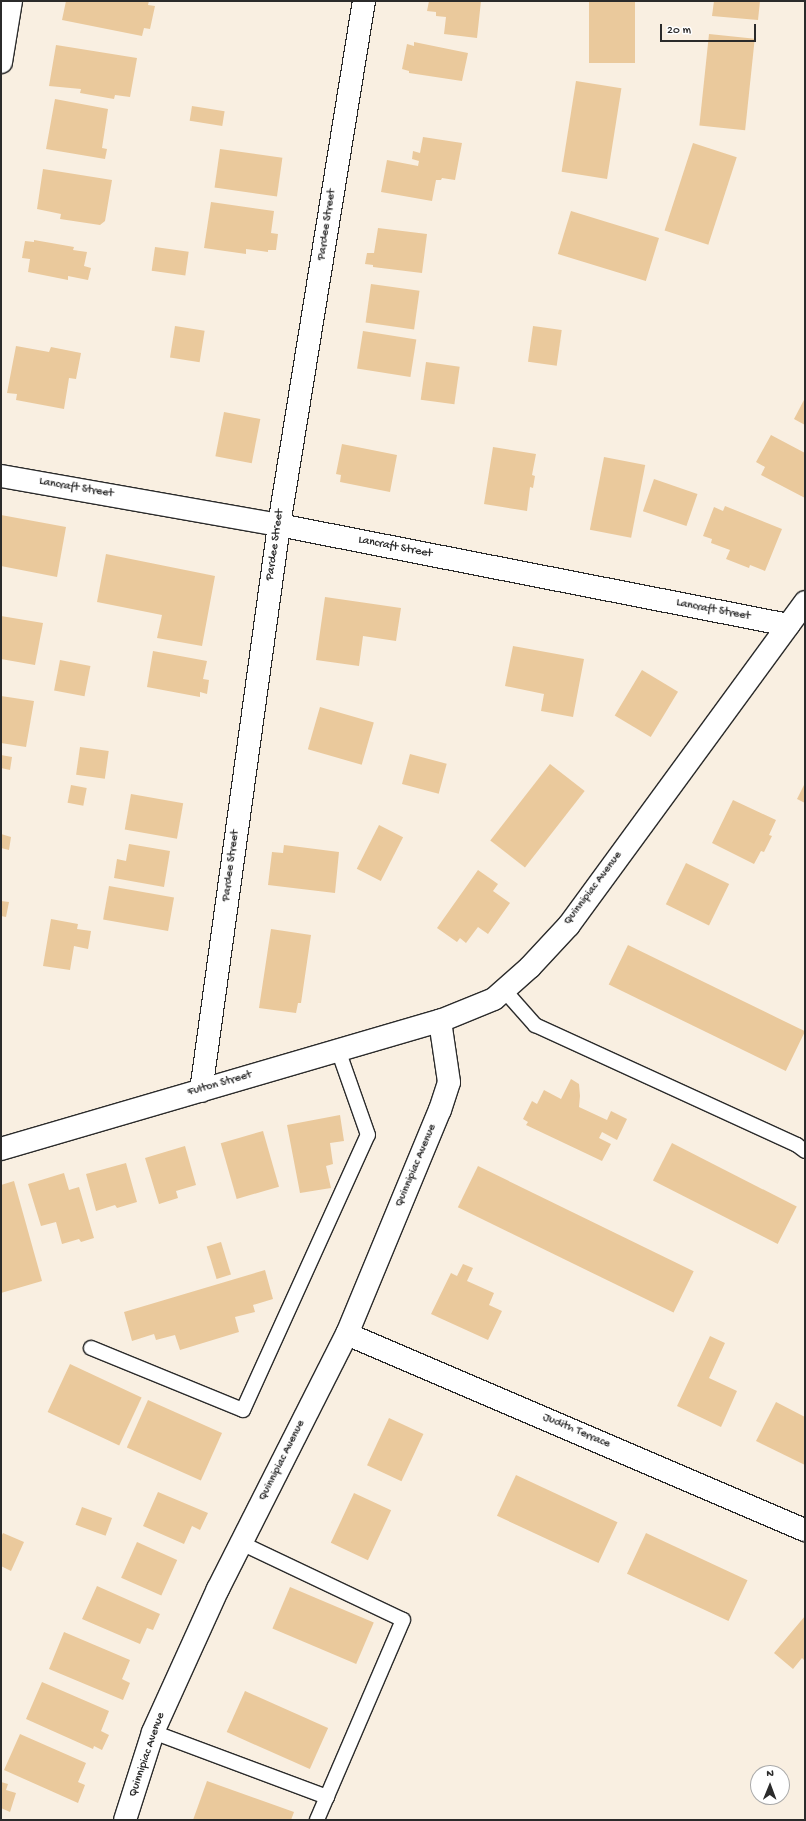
<!DOCTYPE html>
<html>
<head>
<meta charset="utf-8">
<style>
	body { margin:0 }
	#map { position:relative; width:806px; height:1821px; overflow:hidden; background:#f9efe1; font-family:"Gochi Hand",sans-serif }
	div>[style] { position:absolute }
	.building>* { inset:0; background:#eac99c; transform-origin:0 0 }
	.roads { filter:drop-shadow(1px 0 #2b2b2b) drop-shadow(-1px 0 #2b2b2b) drop-shadow(0 1px #2b2b2b) drop-shadow(0 -1px #2b2b2b) }
	.service>* { height:14px; margin:-7px; padding:0 7px; transform-origin:7px; border-radius:7px; background:#fff }
	.minor>* { height:22px; margin:-11px; padding:0 11px; transform-origin:11px; border-radius:11px; background:#fff }
	.tertiary>* { height:22px; margin:-11px; padding:0 11px; transform-origin:11px; border-radius:11px; background:#fff }
	.secondary>* { height:22px; margin:-11px; padding:0 11px; transform-origin:11px; border-radius:11px; background:#fff }
	span { translate:-50% -50%; white-space:nowrap; text-align:center; line-height:1.15; -webkit-text-stroke:3px #fff; paint-order:stroke }
	.street-label { font-size:12px; color:#2b2b2b }
	.frame { position:absolute; inset:0; border:2px solid #2b2b2b; pointer-events:none }
	.north { position:absolute; left:750px; top:1765px; width:40px; height:40px; box-sizing:border-box; background:#fff; border:1px solid #aaa; border-radius:50%; rotate:1deg; font-size:11px; font-weight:700; line-height:16px; text-align:center; color:#2b2b2b }
	.north::after { content:''; display:block; margin:auto; width:14px; height:18px; background:#2b2b2b; clip-path:polygon(50% 0,100% 100%,50% 72%,0 100%) }
	.scale { position:absolute; left:660px; top:24px; width:96px; height:18px; box-sizing:border-box; border:2px solid #2b2b2b; border-top:0; padding-left:5px; font-size:12px; line-height:14px; white-space:nowrap; color:#2b2b2b; -webkit-text-stroke:3px #fff; paint-order:stroke }
</style>
</head>
<body>
<div id="map">
	<div class="building">
		<div style="clip-path:polygon(66px 1px,149px 1px,148px 5px,155px 6px,150px 29px,144px 28px,142px 36px,62px 20px)"></div>
		<div style="clip-path:polygon(429px 1px,481px 1px,477px 38px,444px 34px,446px 17px,436px 16px,436px 12px,427px 11px)"></div>
		<div style="left:589px;top:1px;width:46px;height:62px"></div>
		<div style="clip-path:polygon(714px 1px,760px 1px,758px 20px,712px 16px)"></div>
		<div style="left:709px;top:34px;width:46px;height:92px;rotate:6deg"></div>
		<div style="clip-path:polygon(414px 42px,468px 53px,462px 81px,409px 73px,409px 71px,402px 69px,407px 44px,414px 46px)"></div>
		<div style="clip-path:polygon(56px 45px,137px 58px,130px 97px,115px 95px,114px 99px,80px 93px,81px 89px,49px 86px)"></div>
		<div style="left:576px;top:81px;width:46px;height:92px;rotate:9deg"></div>
		<div style="clip-path:polygon(55px 99px,108px 109px,102px 148px,107px 149px,105px 159px,46px 149px)"></div>
		<div style="left:192px;top:106px;width:33px;height:15px;rotate:9deg"></div>
		<div style="clip-path:polygon(423px 137px,462px 143px,455px 180px,442px 178px,441px 180px,436px 180px,432px 201px,381px 192px,387px 160px,418px 166px,419px 161px,412px 159px,413px 151px,420px 153px)"></div>
		<div style="left:693px;top:143px;width:46px;height:92px;rotate:18deg"></div>
		<div style="left:220px;top:149px;width:63px;height:39px;rotate:8deg"></div>
		<div style="clip-path:polygon(43px 169px,112px 180px,105px 221px,100px 225px,60px 219px,61px 214px,37px 209px)"></div>
		<div style="clip-path:polygon(211px 202px,274px 211px,271px 233px,278px 234px,276px 250px,268px 250px,268px 252px,246px 249px,246px 254px,204px 248px)"></div>
		<div style="left:571px;top:211px;width:92px;height:45px;rotate:17deg"></div>
		<div style="clip-path:polygon(378px 228px,427px 234px,422px 273px,373px 267px,373px 265px,365px 264px,367px 253px,374px 253px)"></div>
		<div style="clip-path:polygon(34px 240px,74px 247px,73px 250px,87px 252px,84px 266px,91px 268px,88px 280px,68px 276px,68px 280px,28px 272px,30px 259px,22px 258px,25px 241px,34px 242px)"></div>
		<div style="left:155px;top:247px;width:34px;height:24px;rotate:8deg"></div>
		<div style="left:371px;top:284px;width:49px;height:39px;rotate:8deg"></div>
		<div style="left:175px;top:326px;width:30px;height:32px;rotate:9deg"></div>
		<div style="left:533px;top:326px;width:29px;height:36px;rotate:8deg"></div>
		<div style="left:363px;top:331px;width:54px;height:38px;rotate:9deg"></div>
		<div style="clip-path:polygon(16px 346px,49px 352px,51px 347px,81px 353px,76px 379px,69px 378px,64px 409px,16px 400px,17px 394px,7px 393px)"></div>
		<div style="left:426px;top:362px;width:34px;height:38px;rotate:8deg"></div>
		<div style="clip-path:polygon(805px 398px,805px 425px,794px 419px)"></div>
		<div style="left:224px;top:412px;width:37px;height:45px;rotate:11deg"></div>
		<div style="clip-path:polygon(771px 435px,805px 453px,805px 498px,761px 475px,765px 467px,756px 462px)"></div>
		<div style="clip-path:polygon(342px 444px,397px 455px,390px 492px,340px 482px,341px 475px,336px 474px)"></div>
		<div style="clip-path:polygon(493px 447px,536px 454px,532px 475px,535px 476px,533px 488px,530px 487px,527px 511px,484px 504px)"></div>
		<div style="left:604px;top:457px;width:42px;height:74px;rotate:11deg"></div>
		<div style="left:654px;top:479px;width:46px;height:34px;rotate:19deg"></div>
		<div style="clip-path:polygon(725px 506px,782px 529px,765px 571px,750px 565px,749px 568px,726px 559px,730px 550px,711px 543px,712px 539px,703px 536px,714px 507px,723px 511px)"></div>
		<div style="clip-path:polygon(1px 515px,66px 527px,57px 577px,1px 566px)"></div>
		<div style="clip-path:polygon(106px 554px,215px 576px,202px 646px,157px 638px,162px 615px,97px 602px)"></div>
		<div style="clip-path:polygon(325px 597px,401px 608px,396px 641px,363px 636px,359px 666px,316px 660px)"></div>
		<div style="clip-path:polygon(1px 616px,43px 623px,35px 665px,1px 659px)"></div>
		<div style="clip-path:polygon(513px 646px,584px 659px,573px 717px,541px 711px,544px 694px,505px 686px)"></div>
		<div style="clip-path:polygon(153px 651px,207px 661px,203px 679px,209px 680px,207px 694px,200px 692px,200px 697px,147px 687px)"></div>
		<div style="left:60px;top:660px;width:31px;height:31px;rotate:11deg"></div>
		<div style="left:642px;top:670px;width:42px;height:53px;rotate:31deg"></div>
		<div style="clip-path:polygon(1px 696px,34px 701px,26px 747px,1px 743px)"></div>
		<div style="left:320px;top:707px;width:56px;height:44px;rotate:16deg"></div>
		<div style="left:80px;top:747px;width:29px;height:28px;rotate:8deg"></div>
		<div style="left:410px;top:754px;width:38px;height:31px;rotate:15deg"></div>
		<div style="clip-path:polygon(1px 755px,12px 757px,10px 770px,1px 768px)"></div>
		<div style="left:550px;top:764px;width:44px;height:97px;rotate:38deg"></div>
		<div style="clip-path:polygon(805px 783px,805px 803px,797px 799px)"></div>
		<div style="left:71px;top:785px;width:16px;height:18px;rotate:11deg"></div>
		<div style="left:131px;top:794px;width:53px;height:36px;rotate:10deg"></div>
		<div style="clip-path:polygon(733px 800px,776px 820px,769px 835px,772px 836px,764px 852px,761px 851px,754px 864px,712px 843px)"></div>
		<div style="left:379px;top:825px;width:27px;height:49px;rotate:27deg"></div>
		<div style="clip-path:polygon(1px 834px,11px 837px,9px 850px,1px 848px)"></div>
		<div style="clip-path:polygon(129px 844px,170px 851px,164px 887px,114px 878px,117px 859px,126px 861px)"></div>
		<div style="clip-path:polygon(284px 845px,339px 852px,335px 893px,268px 885px,272px 852px,283px 853px)"></div>
		<div style="left:686px;top:863px;width:48px;height:46px;rotate:26deg"></div>
		<div style="clip-path:polygon(478px 870px,498px 884px,493px 891px,510px 903px,488px 934px,478px 927px,466px 943px,460px 938px,457px 942px,437px 928px)"></div>
		<div style="left:109px;top:886px;width:66px;height:34px;rotate:10deg"></div>
		<div style="clip-path:polygon(1px 901px,9px 902px,6px 917px,1px 916px)"></div>
		<div style="clip-path:polygon(51px 919px,78px 924px,77px 929px,91px 931px,88px 949px,74px 946px,70px 970px,43px 966px)"></div>
		<div style="clip-path:polygon(271px 929px,311px 935px,301px 1003px,298px 1003px,296px 1013px,259px 1008px)"></div>
		<div style="left:628px;top:945px;width:197px;height:44px;rotate:26deg"></div>
		<div style="clip-path:polygon(571px 1079px,579px 1084px,580px 1096px,579px 1107px,607px 1120px,611px 1111px,627px 1119px,617px 1140px,602px 1132px,599px 1138px,611px 1144px,602px 1161px,526px 1125px,528px 1122px,523px 1119px,532px 1101px,537px 1104px,544px 1090px,561px 1099px)"></div>
		<div style="clip-path:polygon(340px 1115px,344px 1141px,330px 1143px,333px 1164px,326px 1166px,331px 1188px,300px 1193px,287px 1125px)"></div>
		<div style="left:263px;top:1131px;width:58px;height:44px;rotate:74deg"></div>
		<div style="left:672px;top:1143px;width:140px;height:42px;rotate:27deg"></div>
		<div style="clip-path:polygon(185px 1146px,196px 1185px,176px 1191px,178px 1198px,159px 1204px,145px 1158px)"></div>
		<div style="clip-path:polygon(126px 1163px,137px 1202px,117px 1208px,115px 1205px,96px 1211px,86px 1174px)"></div>
		<div style="left:478px;top:1166px;width:240px;height:46px;rotate:26deg"></div>
		<div style="clip-path:polygon(64px 1173px,69px 1190px,79px 1187px,94px 1238px,81px 1242px,79px 1239px,62px 1244px,56px 1222px,41px 1226px,28px 1184px)"></div>
		<div style="clip-path:polygon(14px 1181px,42px 1281px,1px 1293px,1px 1185px)"></div>
		<div style="left:221px;top:1242px;width:34px;height:15px;rotate:73deg"></div>
		<div style="clip-path:polygon(463px 1264px,473px 1268px,467px 1281px,494px 1293px,489px 1305px,502px 1311px,488px 1340px,431px 1314px,451px 1273px,457px 1276px)"></div>
		<div style="clip-path:polygon(265px 1270px,273px 1299px,253px 1305px,255px 1312px,235px 1317px,239px 1332px,180px 1350px,175px 1335px,156px 1340px,154px 1334px,132px 1341px,124px 1312px)"></div>
		<div style="clip-path:polygon(710px 1336px,725px 1343px,709px 1378px,737px 1391px,721px 1427px,677px 1406px)"></div>
		<div style="left:70px;top:1364px;width:79px;height:53px;rotate:25deg"></div>
		<div style="left:148px;top:1400px;width:81px;height:52px;rotate:24deg"></div>
		<div style="clip-path:polygon(776px 1402px,805px 1417px,805px 1465px,756px 1441px)"></div>
		<div style="left:389px;top:1418px;width:38px;height:52px;rotate:25deg"></div>
		<div style="left:516px;top:1475px;width:112px;height:45px;rotate:25deg"></div>
		<div style="clip-path:polygon(158px 1492px,208px 1513px,200px 1530px,192px 1526px,184px 1544px,143px 1526px)"></div>
		<div style="left:354px;top:1493px;width:41px;height:55px;rotate:25deg"></div>
		<div style="left:82px;top:1507px;width:32px;height:19px;rotate:20deg"></div>
		<div style="clip-path:polygon(3px 1533px,24px 1542px,11px 1571px,1px 1566px,1px 1537px)"></div>
		<div style="left:646px;top:1533px;width:112px;height:45px;rotate:25deg"></div>
		<div style="left:137px;top:1542px;width:44px;height:39px;rotate:24deg"></div>
		<div style="clip-path:polygon(97px 1586px,160px 1614px,153px 1630px,147px 1628px,140px 1644px,82px 1619px)"></div>
		<div style="left:290px;top:1587px;width:91px;height:45px;rotate:23deg"></div>
		<div style="clip-path:polygon(805px 1616px,805px 1661px,802px 1658px,793px 1669px,774px 1653px)"></div>
		<div style="clip-path:polygon(64px 1632px,130px 1660px,122px 1679px,130px 1683px,123px 1700px,49px 1669px)"></div>
		<div style="clip-path:polygon(42px 1682px,109px 1711px,101px 1731px,109px 1735px,102px 1750px,94px 1746px,93px 1749px,26px 1719px)"></div>
		<div style="left:245px;top:1691px;width:91px;height:45px;rotate:24deg"></div>
		<div style="clip-path:polygon(20px 1734px,86px 1763px,78px 1782px,85px 1785px,78px 1803px,4px 1770px)"></div>
		<div style="clip-path:polygon(207px 1781px,294px 1812px,291px 1820px,193px 1820px)"></div>
		<div style="clip-path:polygon(1px 1782px,8px 1784px,6px 1790px,16px 1793px,10px 1812px,1px 1808px)"></div>
	</div>
	<div class="roads">
		<div class="service">
			<div style="left:504px;top:990px;width:47px;rotate:48.5deg"></div>
			<div style="left:535px;top:1025px;width:288px;rotate:24.6deg"></div>
			<div style="left:797px;top:1145px;width:10px;rotate:37deg"></div>
			<div style="left:91px;top:1348px;width:164px;rotate:22.2deg"></div>
			<div style="left:243px;top:1410px;width:302px;rotate:-65.6deg"></div>
			<div style="left:368px;top:1135px;width:90px;rotate:-109.4deg"></div>
			<div style="left:241px;top:1543px;width:179px;rotate:25.4deg"></div>
			<div style="left:403px;top:1620px;width:218px;rotate:113.3deg"></div>
			<div style="left:153px;top:1732px;width:186px;rotate:20.5deg"></div>
		</div>
		<div class="minor">
			<div style="left:1px;top:476px;width:282px;rotate:10deg"></div>
			<div style="left:279px;top:525px;width:519px;rotate:11.11deg"></div>
			<div style="left:201px;top:1091px;width:571px;rotate:-82.15deg"></div>
			<div style="left:279px;top:525px;width:531px;rotate:-80.79deg"></div>
			<div style="left:347px;top:1334px;width:498px;rotate:23.2deg"></div>
		</div>
		<div class="tertiary">
			<div style="left:1px;top:1149px;width:457px;rotate:-16.3deg"></div>
		</div>
		<div class="secondary">
			<div style="left:1px;top:62px;width:62px;rotate:-80.7deg"></div>
			<div style="left:125px;top:1820px;width:92px;rotate:-72.3deg"></div>
			<div style="left:153px;top:1732px;width:157px;rotate:-65.6deg"></div>
			<div style="left:218px;top:1589px;width:286px;rotate:-63.2deg"></div>
			<div style="left:347px;top:1334px;width:243px;rotate:-67.5deg"></div>
			<div style="left:440px;top:1110px;width:29px;rotate:-72deg"></div>
			<div style="left:449px;top:1082px;width:62px;rotate:-98.4deg"></div>
			<div style="left:440px;top:1021px;width:58px;rotate:-22.2deg"></div>
			<div style="left:494px;top:999px;width:48px;rotate:-41.6deg"></div>
			<div style="left:530px;top:967px;width:57px;rotate:-47.1deg"></div>
			<div style="left:569px;top:925px;width:400px;rotate:-53.8deg"></div>
		</div>
	</div>
	<div class="street-label">
		<span style="left:328px;top:225px;rotate:-81deg">Pardee Street</span>
		<span style="left:76px;top:489px;rotate:10deg">Lancraft Street</span>
		<span style="left:276px;top:545px;rotate:-82deg">Pardee Street</span>
		<span style="left:395px;top:548px;rotate:11deg">Lancraft Street</span>
		<span style="left:713px;top:611px;rotate:11deg">Lancraft Street</span>
		<span style="left:232px;top:866px;rotate:-82deg">Pardee Street</span>
		<span style="left:594px;top:889px;rotate:-53deg">Quinnipiac Avenue</span>
		<span style="left:220px;top:1085px;rotate:-16deg">Fulton Street</span>
		<span style="left:417px;top:1166px;rotate:-67deg">Quinnipiac Avenue</span>
		<span style="left:576px;top:1432px;rotate:23deg">Judith Terrace</span>
		<span style="left:283px;top:1461px;rotate:-63deg">Quinnipiac Avenue</span>
		<span style="left:148px;top:1755px;rotate:-71deg">Quinnipiac Avenue</span>
	</div>
	<div class="frame"></div>
	<div class="north">N</div>
	<div class="scale">20 m</div>
</div>
</body>
</html>
